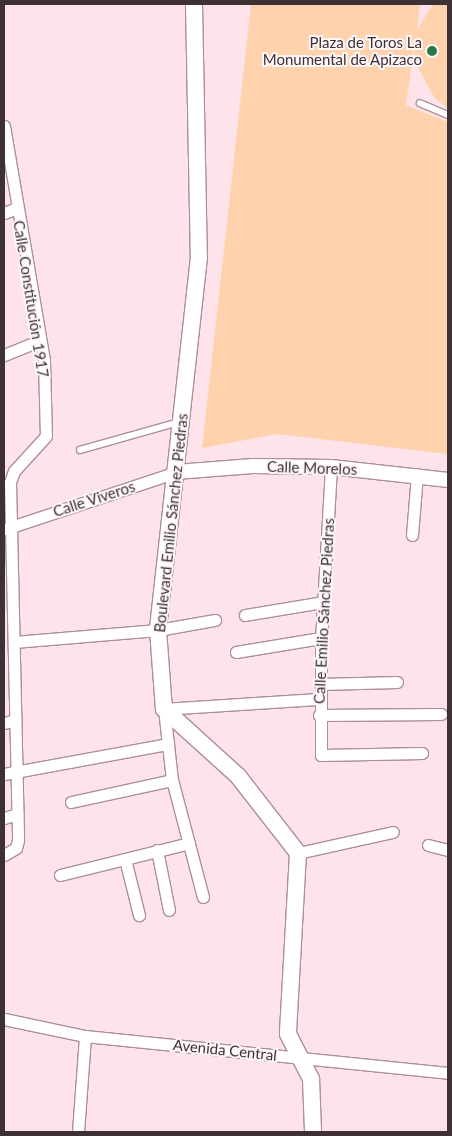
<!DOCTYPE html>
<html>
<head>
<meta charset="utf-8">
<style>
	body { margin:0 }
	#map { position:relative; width:452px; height:1136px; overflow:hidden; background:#fee4ea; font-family:Lato,sans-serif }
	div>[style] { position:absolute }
	.green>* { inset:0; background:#fed2ac }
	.roads { filter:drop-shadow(1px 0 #ad8f96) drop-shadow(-1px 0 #ad8f96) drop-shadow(0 1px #ad8f96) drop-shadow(0 -1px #ad8f96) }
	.service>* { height:5.5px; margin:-2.75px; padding:0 2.75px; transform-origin:2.75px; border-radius:2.75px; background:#fff }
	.minor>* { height:11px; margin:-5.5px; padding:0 5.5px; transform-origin:5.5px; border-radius:5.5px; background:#fff }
	.tertiary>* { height:14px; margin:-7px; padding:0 7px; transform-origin:7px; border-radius:7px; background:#fff }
	.secondary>* { height:16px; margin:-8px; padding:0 8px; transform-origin:8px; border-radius:8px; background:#fff }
	.dots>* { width:14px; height:14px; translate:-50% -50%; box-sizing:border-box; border:2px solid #fef7f9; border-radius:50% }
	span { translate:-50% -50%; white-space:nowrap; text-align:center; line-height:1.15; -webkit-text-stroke:4px #fef7f9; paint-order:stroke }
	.poi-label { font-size:15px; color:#3e3134 }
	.right { translate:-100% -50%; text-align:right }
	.street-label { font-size:15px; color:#3e3134 }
	.frame { position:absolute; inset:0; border:5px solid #3e3134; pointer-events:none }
</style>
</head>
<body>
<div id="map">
	<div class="green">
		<div style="clip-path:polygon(251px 4px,420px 4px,417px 30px,433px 4px,448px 4px,448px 109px,434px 97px,415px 62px,414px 47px,406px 105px,448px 122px,448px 454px,277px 434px,202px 448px)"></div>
	</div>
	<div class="roads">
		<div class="service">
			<div style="left:420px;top:103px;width:30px;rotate:23deg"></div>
			<div style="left:80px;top:450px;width:103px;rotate:-15.8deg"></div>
		</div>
		<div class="minor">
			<div style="left:4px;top:126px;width:238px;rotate:80.3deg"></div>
			<div style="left:44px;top:361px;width:75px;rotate:88.5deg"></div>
			<div style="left:46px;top:436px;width:47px;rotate:132.4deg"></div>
			<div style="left:14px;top:471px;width:12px;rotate:110deg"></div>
			<div style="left:10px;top:482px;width:358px;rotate:88.7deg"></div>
			<div style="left:18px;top:840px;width:8px;rotate:104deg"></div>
			<div style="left:16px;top:848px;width:14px;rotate:150deg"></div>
			<div style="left:4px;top:213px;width:14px;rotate:-21deg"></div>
			<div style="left:4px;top:355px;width:38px;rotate:-22deg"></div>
			<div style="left:331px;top:467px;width:171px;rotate:93.3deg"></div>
			<div style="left:321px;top:638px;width:117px;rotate:90deg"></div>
			<div style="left:321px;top:755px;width:101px;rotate:-1.1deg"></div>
			<div style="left:5px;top:529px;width:180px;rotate:-18.4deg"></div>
			<div style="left:412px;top:535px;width:61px;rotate:-85.3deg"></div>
			<div style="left:245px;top:615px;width:79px;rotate:-9.5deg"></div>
			<div style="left:14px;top:642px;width:144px;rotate:-4.8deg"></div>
			<div style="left:158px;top:630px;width:58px;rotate:-10deg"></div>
			<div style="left:236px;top:652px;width:86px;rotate:-9.4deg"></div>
			<div style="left:320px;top:684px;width:77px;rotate:-1.5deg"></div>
			<div style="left:319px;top:715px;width:122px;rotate:-0.5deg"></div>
			<div style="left:4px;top:723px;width:12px;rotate:-14deg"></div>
			<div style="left:4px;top:774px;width:167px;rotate:-10.4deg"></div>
			<div style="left:71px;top:802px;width:103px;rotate:-12.3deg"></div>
			<div style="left:4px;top:818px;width:14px;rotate:-17deg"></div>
			<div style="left:428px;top:845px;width:21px;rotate:14deg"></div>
			<div style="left:157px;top:850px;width:61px;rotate:78.7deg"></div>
			<div style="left:298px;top:853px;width:97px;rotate:-12.5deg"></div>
			<div style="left:125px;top:859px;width:58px;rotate:76deg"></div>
			<div style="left:60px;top:875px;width:133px;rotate:-13.9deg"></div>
			<div style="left:203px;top:897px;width:121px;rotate:-104.8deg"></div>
			<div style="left:172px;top:780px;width:71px;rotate:-96.4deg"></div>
			<div style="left:164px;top:709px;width:156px;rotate:-3.7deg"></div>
			<div style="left:4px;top:1019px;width:83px;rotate:11.9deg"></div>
			<div style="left:85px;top:1036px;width:365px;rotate:5.8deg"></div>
			<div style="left:78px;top:1132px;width:96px;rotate:-85.8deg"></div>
		</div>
		<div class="tertiary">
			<div style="left:176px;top:472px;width:77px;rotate:-4.5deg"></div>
			<div style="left:253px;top:466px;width:78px;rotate:0.7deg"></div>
			<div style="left:331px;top:467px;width:118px;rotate:6.3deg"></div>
		</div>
		<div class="secondary">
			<div style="left:194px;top:4px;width:253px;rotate:88.9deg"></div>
			<div style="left:199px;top:257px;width:375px;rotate:96.3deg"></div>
			<div style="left:158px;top:630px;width:79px;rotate:85.7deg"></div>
			<div style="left:164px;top:709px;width:100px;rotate:42.2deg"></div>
			<div style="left:238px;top:776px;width:98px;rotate:52.1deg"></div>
			<div style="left:298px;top:853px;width:181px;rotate:93.2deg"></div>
			<div style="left:288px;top:1034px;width:51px;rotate:62.9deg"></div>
			<div style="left:311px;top:1079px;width:53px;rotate:87.8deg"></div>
		</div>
	</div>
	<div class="dots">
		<div style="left:432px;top:51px;background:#2b7847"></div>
	</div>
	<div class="poi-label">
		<span class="right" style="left:422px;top:51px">Plaza de Toros La<br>Monumental de Apizaco</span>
	</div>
	<div class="street-label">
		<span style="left:31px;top:299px;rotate:81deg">Calle Constitución 1917</span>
		<span style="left:312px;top:468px;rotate:2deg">Calle Morelos</span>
		<span style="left:94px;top:499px;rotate:-18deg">Calle Viveros</span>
		<span style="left:171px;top:523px;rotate:-84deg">Boulevard Emilio Sánchez Piedras</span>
		<span style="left:324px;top:611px;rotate:-87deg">Calle Emilio Sánchez Piedras</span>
		<span style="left:225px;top:1050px;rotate:6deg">Avenida Central</span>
	</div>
	<div class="frame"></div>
</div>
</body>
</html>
